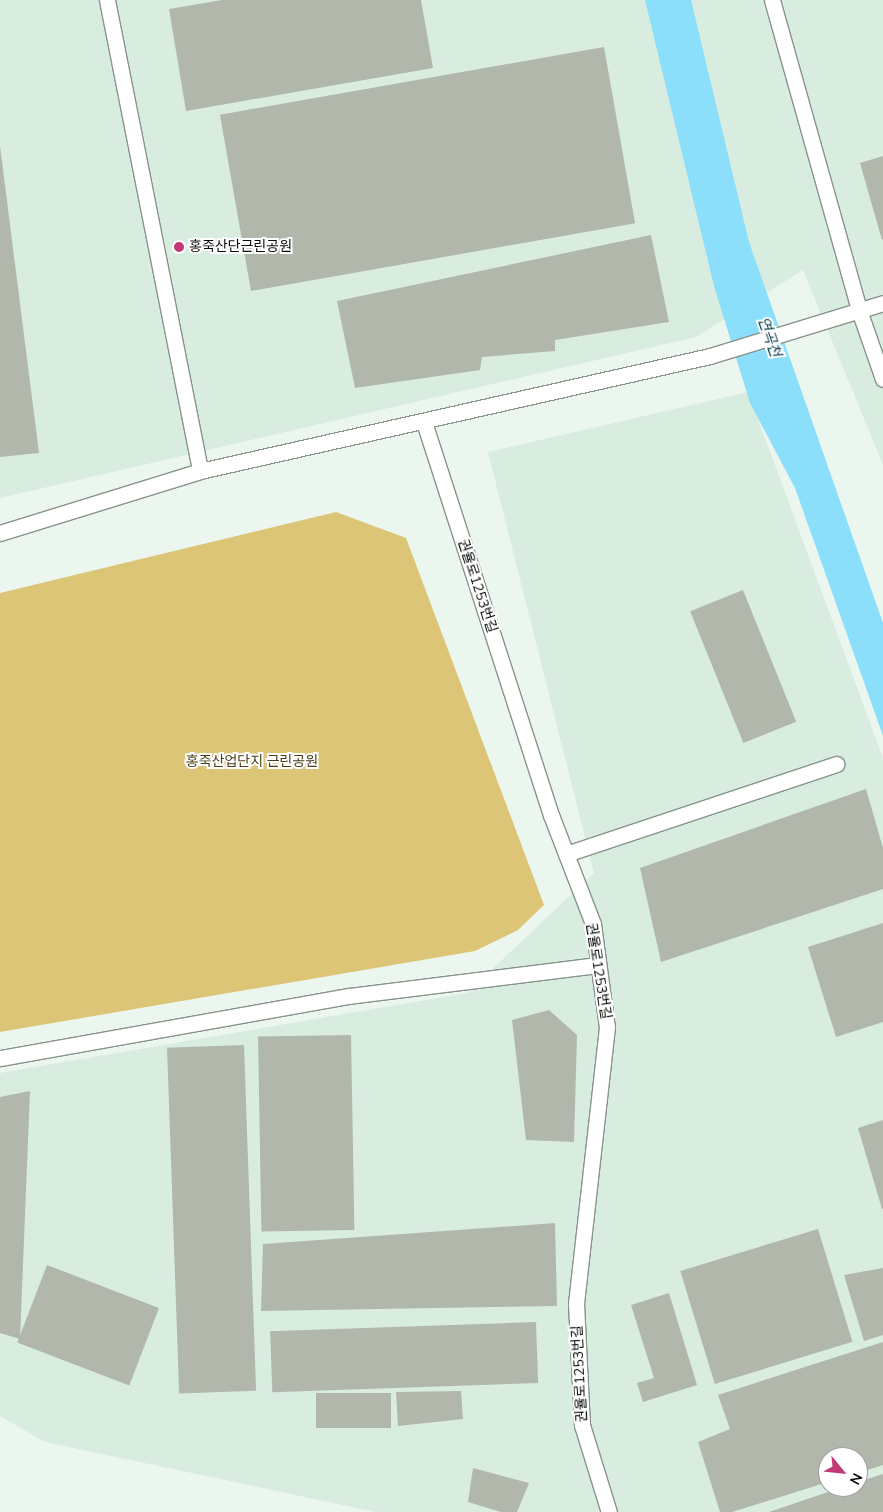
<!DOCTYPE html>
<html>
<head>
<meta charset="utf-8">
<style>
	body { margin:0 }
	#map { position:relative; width:883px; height:1512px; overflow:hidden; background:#eaf6ee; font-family:"Nunito Sans","Noto Sans KR",sans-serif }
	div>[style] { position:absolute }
	.built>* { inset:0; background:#d9ece0 }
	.green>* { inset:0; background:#ddc578 }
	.water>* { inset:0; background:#8cdffa }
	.building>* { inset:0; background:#b2b7ab; transform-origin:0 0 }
	.roads { filter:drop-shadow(1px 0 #87938b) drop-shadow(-1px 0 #87938b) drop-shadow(0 1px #87938b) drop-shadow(0 -1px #87938b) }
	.service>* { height:15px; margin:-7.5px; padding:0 7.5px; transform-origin:7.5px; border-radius:7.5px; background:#fff }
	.dots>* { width:14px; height:14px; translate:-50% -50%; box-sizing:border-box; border:2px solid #fff; border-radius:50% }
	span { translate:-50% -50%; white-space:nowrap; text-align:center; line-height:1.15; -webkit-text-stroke:4px #fff; paint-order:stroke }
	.poi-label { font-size:14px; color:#090d0a }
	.left { translate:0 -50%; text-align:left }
	.street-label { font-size:14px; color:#090d0a }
	.park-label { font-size:14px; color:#493e19 }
	.water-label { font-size:15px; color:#0a3e4b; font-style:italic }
	.north { position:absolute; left:818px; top:1447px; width:50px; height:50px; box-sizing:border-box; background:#fff; border:1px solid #9d9e9d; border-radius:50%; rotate:118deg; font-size:14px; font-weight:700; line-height:20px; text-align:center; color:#090d0a }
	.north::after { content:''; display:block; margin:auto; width:18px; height:22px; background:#c13977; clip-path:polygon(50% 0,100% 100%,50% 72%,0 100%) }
</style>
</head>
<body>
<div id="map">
	<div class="built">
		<div style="clip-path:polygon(0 0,883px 0,883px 465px,803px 270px,696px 337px,0 498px)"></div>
		<div style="clip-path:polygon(evenodd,748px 392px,883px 758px,883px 1512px,376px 1512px,45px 1442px,0 1416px,0 1073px,467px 993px,594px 873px,488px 452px,748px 392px,828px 1457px,858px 1457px,858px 1487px,828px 1487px,828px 1457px)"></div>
	</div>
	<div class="green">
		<div style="clip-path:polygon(336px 512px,406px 538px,544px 905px,518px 930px,475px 951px,0 1032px,0 593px)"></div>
	</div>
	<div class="water">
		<div style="clip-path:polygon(645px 0,691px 0,749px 242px,883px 623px,883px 736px,795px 488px,750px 403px,714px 286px)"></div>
	</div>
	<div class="building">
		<div style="clip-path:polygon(222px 0,421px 0,433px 68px,186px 111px,169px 9px)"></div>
		<div style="left:604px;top:47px;width:179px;height:390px;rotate:80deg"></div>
		<div style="clip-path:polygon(0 146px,39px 453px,0 457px)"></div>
		<div style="clip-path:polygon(883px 156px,883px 239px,882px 240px,860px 163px)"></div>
		<div style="clip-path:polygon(651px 235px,669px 322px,555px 340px,555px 351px,482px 357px,480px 370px,355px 388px,337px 301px)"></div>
		<div style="left:743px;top:590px;width:142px;height:57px;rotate:68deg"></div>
		<div style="clip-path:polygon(866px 789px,883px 848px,883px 889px,661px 962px,640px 868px)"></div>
		<div style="clip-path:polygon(883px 923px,883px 1022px,836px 1037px,808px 947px)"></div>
		<div style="clip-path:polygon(549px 1010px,577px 1035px,574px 1142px,526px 1140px,512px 1020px)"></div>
		<div style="left:351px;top:1035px;width:195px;height:93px;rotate:89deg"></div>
		<div style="left:244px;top:1045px;width:346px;height:77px;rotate:88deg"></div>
		<div style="clip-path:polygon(30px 1091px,20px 1339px,0 1333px,0 1097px)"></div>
		<div style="clip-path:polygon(883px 1120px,883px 1209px,882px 1209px,858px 1128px)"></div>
		<div style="clip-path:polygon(555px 1223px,557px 1306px,261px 1311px,263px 1244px)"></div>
		<div style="left:818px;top:1229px;width:118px;height:144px;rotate:73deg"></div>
		<div style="left:47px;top:1265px;width:120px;height:83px;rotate:21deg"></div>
		<div style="clip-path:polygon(883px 1268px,883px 1335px,864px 1341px,844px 1275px)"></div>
		<div style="clip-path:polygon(669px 1293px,697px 1385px,643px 1402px,637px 1383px,654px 1378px,631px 1305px)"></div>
		<div style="left:536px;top:1322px;width:61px;height:266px;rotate:88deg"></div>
		<div style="clip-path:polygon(883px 1342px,883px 1465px,858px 1473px,858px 1457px,828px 1457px,828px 1482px,732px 1512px,720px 1512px,698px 1442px,730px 1429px,718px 1395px)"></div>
		<div style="clip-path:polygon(461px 1391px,463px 1419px,398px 1426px,396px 1392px)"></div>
		<div style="left:316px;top:1393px;width:75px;height:35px"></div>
		<div style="clip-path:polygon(473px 1468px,529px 1483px,517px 1512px,501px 1512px,468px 1502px)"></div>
		<div style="clip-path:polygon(883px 1474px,883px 1512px,769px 1512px,843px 1487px,858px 1487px,858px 1482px)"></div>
	</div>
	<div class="roads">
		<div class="service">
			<div style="left:107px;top:0;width:480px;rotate:78.8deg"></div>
			<div style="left:772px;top:0;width:322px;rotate:74.3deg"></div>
			<div style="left:859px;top:310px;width:73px;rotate:70.8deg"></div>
			<div style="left:424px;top:422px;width:413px;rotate:72.1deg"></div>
			<div style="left:551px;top:815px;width:117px;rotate:68.9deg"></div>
			<div style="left:593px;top:924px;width:104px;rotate:82.3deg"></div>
			<div style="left:607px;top:1027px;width:278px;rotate:96.4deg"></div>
			<div style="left:576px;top:1303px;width:122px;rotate:87.2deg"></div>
			<div style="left:582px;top:1425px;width:91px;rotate:72.8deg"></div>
			<div style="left:0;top:533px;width:209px;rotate:-17.2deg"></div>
			<div style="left:200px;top:471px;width:523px;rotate:-12.71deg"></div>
			<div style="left:710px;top:356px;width:181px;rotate:-17deg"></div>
			<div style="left:566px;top:854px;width:285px;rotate:-18.4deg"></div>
			<div style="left:0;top:1058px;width:354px;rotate:-10.1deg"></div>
			<div style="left:349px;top:996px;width:251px;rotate:-7.1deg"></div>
		</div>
	</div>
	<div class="dots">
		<div style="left:179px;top:247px;background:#c13977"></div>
	</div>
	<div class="poi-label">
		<span class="left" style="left:189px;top:247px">홍죽산단근린공원</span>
	</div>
	<div class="street-label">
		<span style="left:477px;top:586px;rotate:72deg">권율로1253번길</span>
		<span style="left:598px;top:971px;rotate:81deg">권율로1253번길</span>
		<span style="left:580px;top:1374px;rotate:-93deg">권율로1253번길</span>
	</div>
	<div class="park-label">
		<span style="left:252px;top:762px">홍죽산업단지 근린공원</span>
	</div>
	<div class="water-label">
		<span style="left:769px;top:337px;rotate:71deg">연곡천</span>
	</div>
	<div class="north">N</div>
</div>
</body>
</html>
